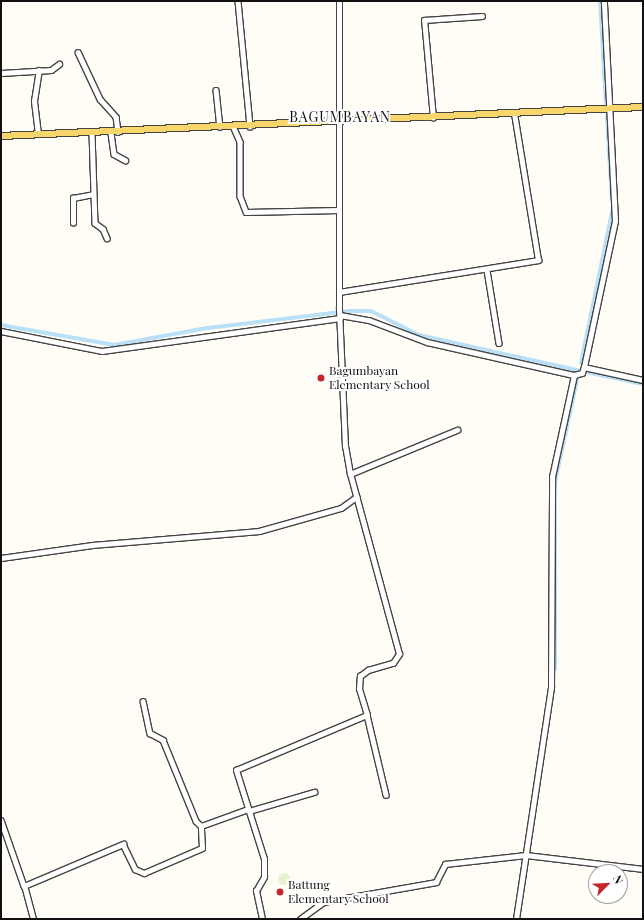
<!DOCTYPE html>
<html>
<head>
<meta charset="utf-8">
<style>
	body { margin:0 }
	#map { position:relative; width:644px; height:920px; overflow:hidden; background:#fffdf5; font-family:"Playfair Display",serif }
	div>[style] { position:absolute }
	.pitch>* { inset:0; background:#e6f2cf }
	.round { border-radius:50% }
	.canal>* { height:4px; margin:-2px; padding:0 2px; transform-origin:2px; border-radius:2px; background:#b9e0f7 }
	.roads { filter:drop-shadow(1px 0 #444) drop-shadow(-1px 0 #444) drop-shadow(0 1px #444) drop-shadow(0 -1px #444) }
	.minor>* { height:4.5px; margin:-2.25px; padding:0 2.25px; transform-origin:2.25px; border-radius:2.25px; background:#fff }
	.major>* { height:5.5px; margin:-2.75px; padding:0 2.75px; transform-origin:2.75px; border-radius:2.75px; background:#f9d66b }
	.dots>* { width:11px; height:11px; translate:-50% -50%; box-sizing:border-box; border:2px solid #fff; border-radius:50% }
	span { translate:-50% -50%; white-space:nowrap; text-align:center; line-height:1.15; -webkit-text-stroke:4px #fff; paint-order:stroke }
	.poi-label { font-size:12px; color:#111 }
	.left { translate:0 -50%; text-align:left }
	.quarter-label { font-size:14px; color:#111; letter-spacing:1px }
	.frame { position:absolute; inset:0; border:2px solid #111; pointer-events:none }
	.north { position:absolute; left:588px; top:864px; width:40px; height:40px; box-sizing:border-box; background:#fff; border:1px solid #a0a0a0; border-radius:50%; rotate:66deg; font-size:11px; font-weight:700; line-height:16px; text-align:center; color:#111 }
	.north::after { content:''; display:block; margin:auto; width:14px; height:18px; background:#c4262e; clip-path:polygon(50% 0,100% 100%,50% 72%,0 100%) }
</style>
</head>
<body>
<div id="map">
	<div class="pitch">
		<div class="round" style="left:278px;top:873px;width:12px;height:12px"></div>
	</div>
	<div class="canal">
		<div style="left:600px;top:1px;width:104px;rotate:86.7deg"></div>
		<div style="left:607px;top:117px;width:85px;rotate:86.6deg"></div>
		<div style="left:1px;top:325px;width:115px;rotate:10deg"></div>
		<div style="left:114px;top:345px;width:96px;rotate:-10.3deg"></div>
		<div style="left:208px;top:328px;width:142px;rotate:-6.9deg"></div>
		<div style="left:349px;top:311px;width:22px"></div>
		<div style="left:371px;top:311px;width:54px;rotate:26.6deg"></div>
		<div style="left:419px;top:335px;width:166px;rotate:12.5deg"></div>
		<div style="left:581px;top:363px;width:154px;rotate:-78.4deg"></div>
		<div style="left:586px;top:372px;width:58px;rotate:11.9deg"></div>
		<div style="left:555px;top:669px;width:187px;rotate:-90deg"></div>
		<div style="left:555px;top:482px;width:108px;rotate:-77.8deg"></div>
	</div>
	<div class="roads">
		<div class="minor">
			<div style="left:238px;top:1px;width:126px;rotate:84.5deg"></div>
			<div style="left:78px;top:52px;width:52px;rotate:64.9deg"></div>
			<div style="left:100px;top:99px;width:24px;rotate:48deg"></div>
			<div style="left:116px;top:117px;width:15px;rotate:82deg"></div>
			<div style="left:1px;top:73px;width:50px;rotate:-3.4deg"></div>
			<div style="left:51px;top:70px;width:10px;rotate:-37deg"></div>
			<div style="left:216px;top:90px;width:37px;rotate:84deg"></div>
			<div style="left:433px;top:118px;width:98px;rotate:-95.2deg"></div>
			<div style="left:424px;top:20px;width:58px;rotate:-3.9deg"></div>
			<div style="left:233px;top:126px;width:17px;rotate:66deg"></div>
			<div style="left:240px;top:142px;width:54px;rotate:90deg"></div>
			<div style="left:240px;top:196px;width:17px;rotate:69deg"></div>
			<div style="left:246px;top:212px;width:93px;rotate:-1.2deg"></div>
			<div style="left:92px;top:133px;width:90px;rotate:88.1deg"></div>
			<div style="left:95px;top:223px;width:10px;rotate:37deg"></div>
			<div style="left:103px;top:229px;width:10px;rotate:66deg"></div>
			<div style="left:111px;top:133px;width:21px;rotate:82deg"></div>
			<div style="left:114px;top:154px;width:13px;rotate:29deg"></div>
			<div style="left:38px;top:134px;width:33px;rotate:-97deg"></div>
			<div style="left:34px;top:101px;width:31px;rotate:-81deg"></div>
			<div style="left:73px;top:223px;width:25px;rotate:-90deg"></div>
			<div style="left:73px;top:198px;width:20px;rotate:-11deg"></div>
			<div style="left:487px;top:270px;width:74px;rotate:80.7deg"></div>
			<div style="left:339px;top:292px;width:202px;rotate:-9.1deg"></div>
			<div style="left:538px;top:260px;width:149px;rotate:-99.3deg"></div>
			<div style="left:340px;top:315px;width:29px;rotate:10deg"></div>
			<div style="left:369px;top:320px;width:62px;rotate:20.8deg"></div>
			<div style="left:427px;top:342px;width:151px;rotate:12.7deg"></div>
			<div style="left:1px;top:331px;width:103px;rotate:11.2deg"></div>
			<div style="left:102px;top:351px;width:240px;rotate:-7.9deg"></div>
			<div style="left:584px;top:367px;width:60px;rotate:12.4deg"></div>
			<div style="left:350px;top:474px;width:116px;rotate:-22.4deg"></div>
			<div style="left:1px;top:558px;width:92px;rotate:-8.1deg"></div>
			<div style="left:92px;top:545px;width:168px;rotate:-4.8deg"></div>
			<div style="left:259px;top:531px;width:85px;rotate:-15.7deg"></div>
			<div style="left:341px;top:508px;width:19px;rotate:-36deg"></div>
			<div style="left:143px;top:701px;width:33px;rotate:78deg"></div>
			<div style="left:150px;top:733px;width:15px;rotate:28deg"></div>
			<div style="left:163px;top:740px;width:87px;rotate:67.8deg"></div>
			<div style="left:196px;top:821px;width:7px;rotate:45deg"></div>
			<div style="left:367px;top:715px;width:82px;rotate:76.6deg"></div>
			<div style="left:249px;top:811px;width:68px;rotate:-16.3deg"></div>
			<div style="left:1px;top:820px;width:70px;rotate:70.8deg"></div>
			<div style="left:33px;top:919px;width:34px;rotate:-105deg"></div>
			<div style="left:24px;top:886px;width:108px;rotate:-23deg"></div>
			<div style="left:123px;top:844px;width:28px;rotate:64deg"></div>
			<div style="left:135px;top:869px;width:10px;rotate:24deg"></div>
			<div style="left:144px;top:873px;width:63px;rotate:-23.3deg"></div>
			<div style="left:202px;top:848px;width:22px;rotate:-93deg"></div>
			<div style="left:201px;top:826px;width:50px;rotate:-19.9deg"></div>
			<div style="left:262px;top:919px;width:29px;rotate:-102deg"></div>
			<div style="left:256px;top:891px;width:16px;rotate:-60deg"></div>
			<div style="left:264px;top:877px;width:18px;rotate:-90deg"></div>
			<div style="left:264px;top:859px;width:93px;rotate:-107.5deg"></div>
			<div style="left:236px;top:770px;width:142px;rotate:-22.8deg"></div>
			<div style="left:367px;top:715px;width:27px;rotate:-107deg"></div>
			<div style="left:359px;top:689px;width:13px;rotate:-86deg"></div>
			<div style="left:360px;top:676px;width:10px;rotate:-37deg"></div>
			<div style="left:368px;top:670px;width:26px;rotate:-16deg"></div>
			<div style="left:393px;top:663px;width:11px;rotate:-56deg"></div>
			<div style="left:399px;top:654px;width:187px;rotate:-105.2deg"></div>
			<div style="left:350px;top:474px;width:27px;rotate:-100deg"></div>
			<div style="left:345px;top:447px;width:140px;rotate:-92.5deg"></div>
			<div style="left:339px;top:307px;width:306px;rotate:-90deg"></div>
			<div style="left:300px;top:919px;width:29px;rotate:-36deg"></div>
			<div style="left:323px;top:902px;width:115px;rotate:-10deg"></div>
			<div style="left:436px;top:882px;width:20px;rotate:-63deg"></div>
			<div style="left:445px;top:864px;width:81px;rotate:-6.3deg"></div>
			<div style="left:526px;top:855px;width:118px;rotate:6.8deg"></div>
			<div style="left:516px;top:919px;width:235px;rotate:-81.4deg"></div>
			<div style="left:551px;top:687px;width:210px;rotate:-89.7deg"></div>
			<div style="left:552px;top:477px;width:104px;rotate:-77.8deg"></div>
			<div style="left:574px;top:375px;width:8px;rotate:-14deg"></div>
			<div style="left:582px;top:373px;width:6px;rotate:-72deg"></div>
			<div style="left:584px;top:367px;width:149px;rotate:-78deg"></div>
			<div style="left:615px;top:221px;width:220px;rotate:-92.9deg"></div>
		</div>
		<div class="major">
			<div style="left:1px;top:136px;width:643px;rotate:-2.59deg"></div>
		</div>
	</div>
	<div class="dots">
		<div style="left:321px;top:378px;background:#c4262e"></div>
		<div style="left:280px;top:892px;background:#c4262e"></div>
	</div>
	<div class="poi-label">
		<span class="left" style="left:329px;top:378px">Bagumbayan<br>Elementary School</span>
		<span class="left" style="left:288px;top:892px">Battung<br>Elementary School</span>
	</div>
	<div class="quarter-label">
		<span style="left:340px;top:117px">BAGUMBAYAN</span>
	</div>
	<div class="frame"></div>
	<div class="north">N</div>
</div>
</body>
</html>
